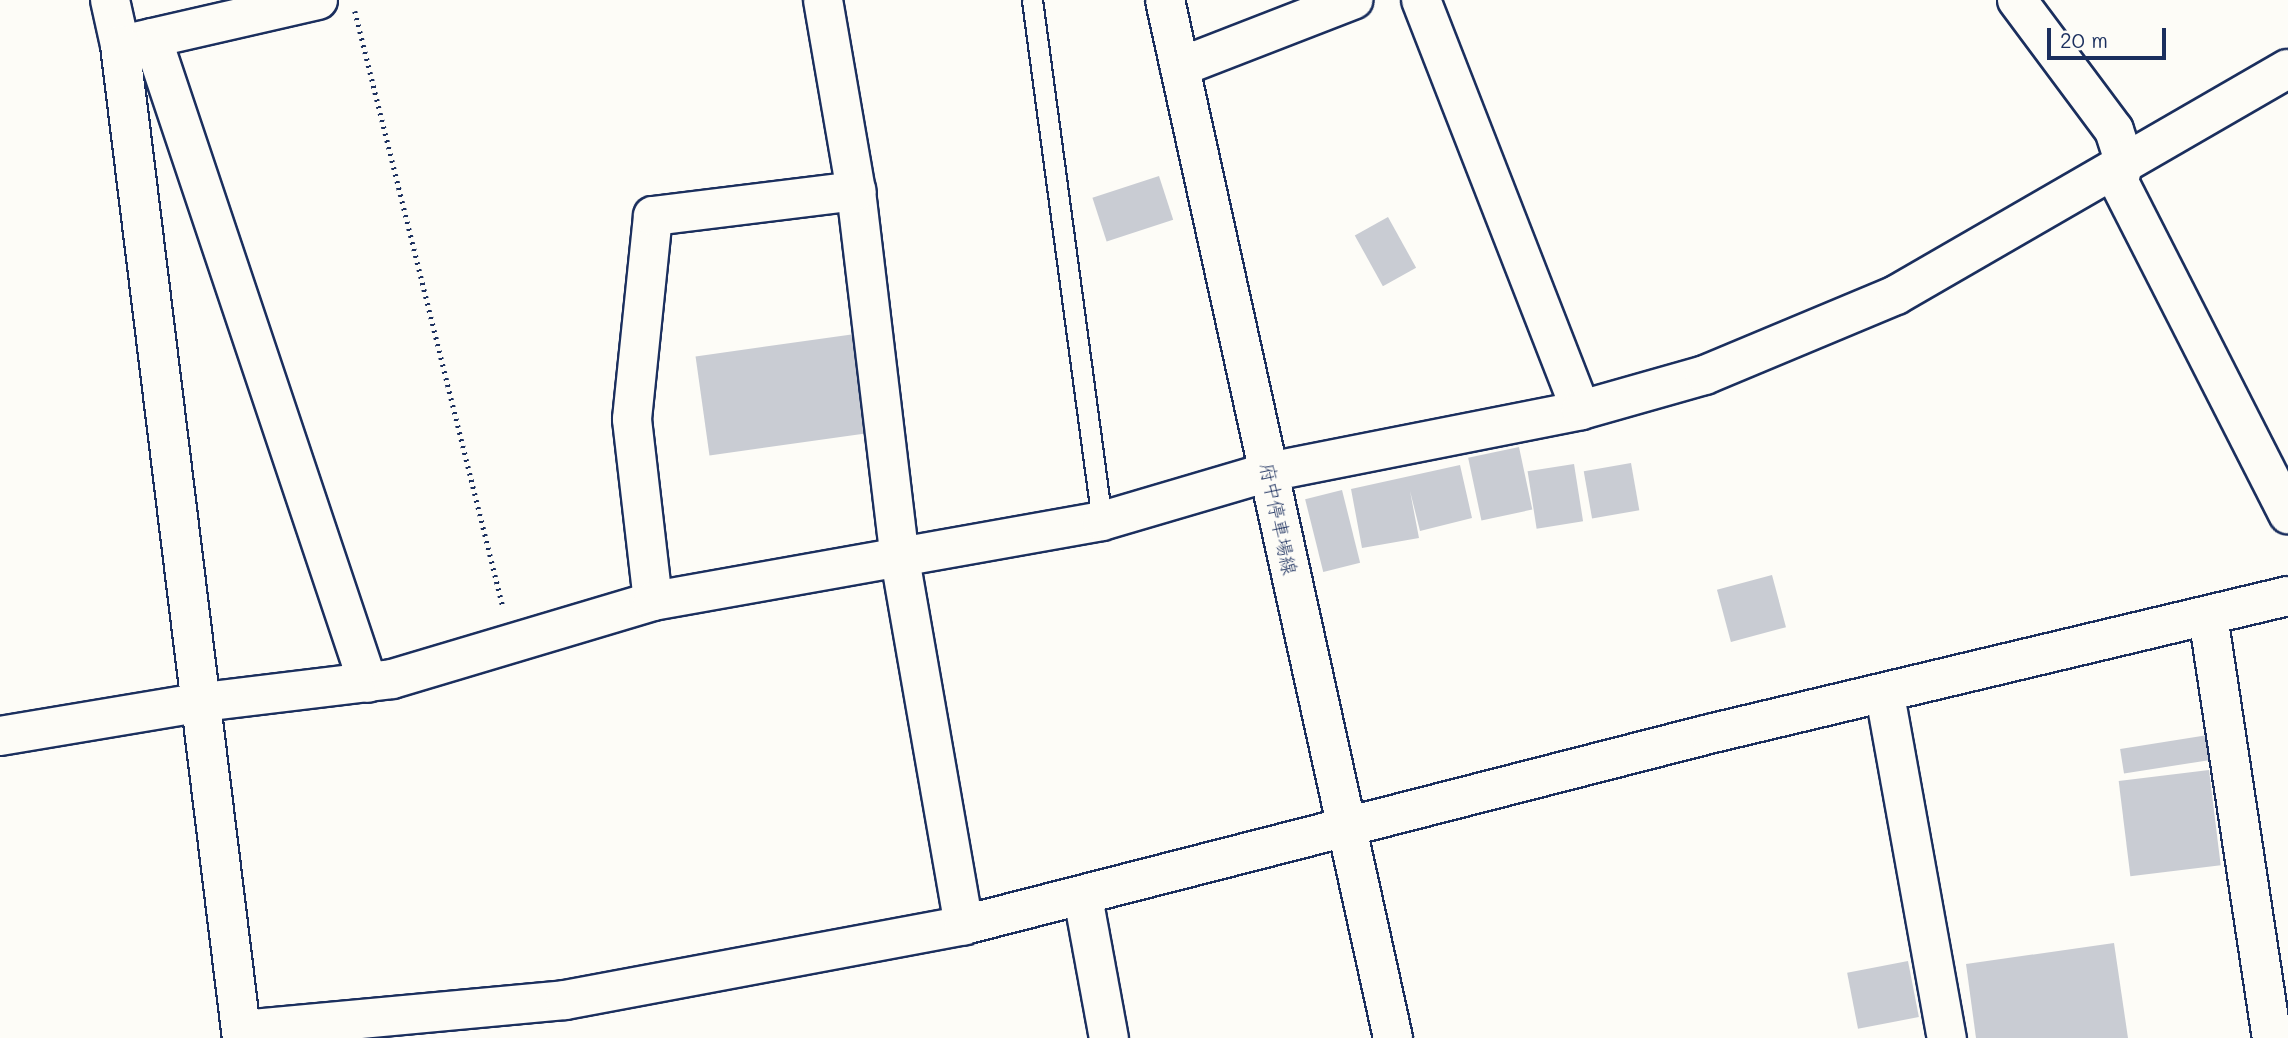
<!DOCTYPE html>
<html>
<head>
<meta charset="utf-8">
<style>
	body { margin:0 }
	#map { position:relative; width:2288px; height:1038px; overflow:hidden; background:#fdfcf7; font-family:Mali,"Klee One",sans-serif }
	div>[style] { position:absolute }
	.building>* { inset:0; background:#c9ccd3; transform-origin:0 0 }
	.path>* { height:4.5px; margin-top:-2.25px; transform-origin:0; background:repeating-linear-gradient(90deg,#1b2f5e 0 2px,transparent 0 7px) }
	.roads { filter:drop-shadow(2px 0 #1b2f5e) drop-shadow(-2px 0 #1b2f5e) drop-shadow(0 2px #1b2f5e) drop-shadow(0 -2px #1b2f5e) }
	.lane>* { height:19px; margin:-9.5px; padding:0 9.5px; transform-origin:9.5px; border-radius:9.5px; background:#fdfcf7 }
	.street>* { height:38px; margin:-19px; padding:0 19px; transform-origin:19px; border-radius:19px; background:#fdfcf7 }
	.secondary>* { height:38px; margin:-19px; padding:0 19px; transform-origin:19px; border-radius:19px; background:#fdfcf7 }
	span { translate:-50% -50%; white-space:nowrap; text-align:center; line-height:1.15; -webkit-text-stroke:5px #fdfcf7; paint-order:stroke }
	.street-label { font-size:19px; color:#1b2f5e }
	.scale { position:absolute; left:2047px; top:28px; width:119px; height:32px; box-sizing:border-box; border:4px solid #1b2f5e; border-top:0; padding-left:9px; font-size:21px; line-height:24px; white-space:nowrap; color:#1b2f5e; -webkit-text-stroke:5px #fdfcf7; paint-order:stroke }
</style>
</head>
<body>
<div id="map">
	<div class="building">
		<div style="left:1159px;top:176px;width:46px;height:70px;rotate:72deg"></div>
		<div style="left:1388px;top:217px;width:58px;height:38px;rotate:61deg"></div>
		<div style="left:855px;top:334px;width:100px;height:161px;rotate:82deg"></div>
		<div style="left:1519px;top:447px;width:64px;height:52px;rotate:78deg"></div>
		<div style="left:1631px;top:463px;width:48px;height:48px;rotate:80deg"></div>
		<div style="left:1574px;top:464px;width:58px;height:47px;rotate:81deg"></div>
		<div style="clip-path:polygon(1460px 465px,1472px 518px,1420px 531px,1410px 491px,1419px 538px,1362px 548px,1351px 489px)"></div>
		<div style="left:1342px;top:490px;width:75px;height:38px;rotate:76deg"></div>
		<div style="left:1772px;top:575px;width:54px;height:57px;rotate:75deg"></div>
		<div style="left:2208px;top:735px;width:25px;height:89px;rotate:81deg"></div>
		<div style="left:2209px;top:770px;width:96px;height:91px;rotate:83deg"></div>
		<div style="clip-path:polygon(2114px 943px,2128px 1038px,1976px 1038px,1966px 964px)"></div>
		<div style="left:1908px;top:961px;width:57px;height:62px;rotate:79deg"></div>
	</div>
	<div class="path">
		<div style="left:355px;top:11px;width:614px;rotate:76.05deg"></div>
	</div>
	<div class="roads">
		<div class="lane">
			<div style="left:1032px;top:0;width:526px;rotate:82.35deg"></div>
		</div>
		<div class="street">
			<div style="left:823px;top:0;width:194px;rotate:80.2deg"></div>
			<div style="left:856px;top:191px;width:371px;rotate:83.2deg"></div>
			<div style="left:900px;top:559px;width:372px;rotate:80.1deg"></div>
			<div style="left:1421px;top:0;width:440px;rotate:68.7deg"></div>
			<div style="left:2017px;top:0;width:162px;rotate:53.3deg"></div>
			<div style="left:2114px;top:130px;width:32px;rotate:72deg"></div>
			<div style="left:2124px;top:160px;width:23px;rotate:103deg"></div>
			<div style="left:2119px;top:182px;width:373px;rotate:63deg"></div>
			<div style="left:152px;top:38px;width:680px;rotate:71.49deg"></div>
			<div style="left:126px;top:44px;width:197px;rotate:-12.9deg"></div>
			<div style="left:1180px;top:67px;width:186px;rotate:-21.2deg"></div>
			<div style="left:653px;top:601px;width:183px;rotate:-96.6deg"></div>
			<div style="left:632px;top:419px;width:204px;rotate:-84.1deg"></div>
			<div style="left:653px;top:216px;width:205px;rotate:-7deg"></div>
			<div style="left:2208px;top:616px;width:427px;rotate:81.4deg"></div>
			<div style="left:1885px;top:695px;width:349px;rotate:79.8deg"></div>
			<div style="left:0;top:736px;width:206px;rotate:-9.5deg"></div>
			<div style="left:203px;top:702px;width:190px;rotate:-6.9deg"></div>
			<div style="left:392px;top:679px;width:272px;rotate:-16.6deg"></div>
			<div style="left:653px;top:601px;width:456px;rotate:-10.1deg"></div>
			<div style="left:1102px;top:521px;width:174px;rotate:-16.4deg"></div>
			<div style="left:1269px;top:472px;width:318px;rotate:-11.2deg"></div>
			<div style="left:1581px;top:410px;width:129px;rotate:-15.8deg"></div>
			<div style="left:1705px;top:375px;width:207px;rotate:-22.7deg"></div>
			<div style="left:1896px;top:295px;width:452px;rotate:-30deg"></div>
			<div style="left:1083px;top:897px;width:143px;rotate:79.6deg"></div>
			<div style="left:242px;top:1030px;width:324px;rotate:-5.3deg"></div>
			<div style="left:565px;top:1000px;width:406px;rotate:-10.6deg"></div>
			<div style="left:964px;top:925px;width:769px;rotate:-14.38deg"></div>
			<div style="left:1709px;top:734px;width:595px;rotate:-13.41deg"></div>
		</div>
		<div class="secondary">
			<div style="left:110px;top:0;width:46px;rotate:77.5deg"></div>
			<div style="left:120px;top:45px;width:1000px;rotate:83deg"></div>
			<div style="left:1165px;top:0;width:1063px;rotate:77.61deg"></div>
		</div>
	</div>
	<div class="street-label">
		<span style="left:1279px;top:519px;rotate:78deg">府中停車場線</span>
	</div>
	<div class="scale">20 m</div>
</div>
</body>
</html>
